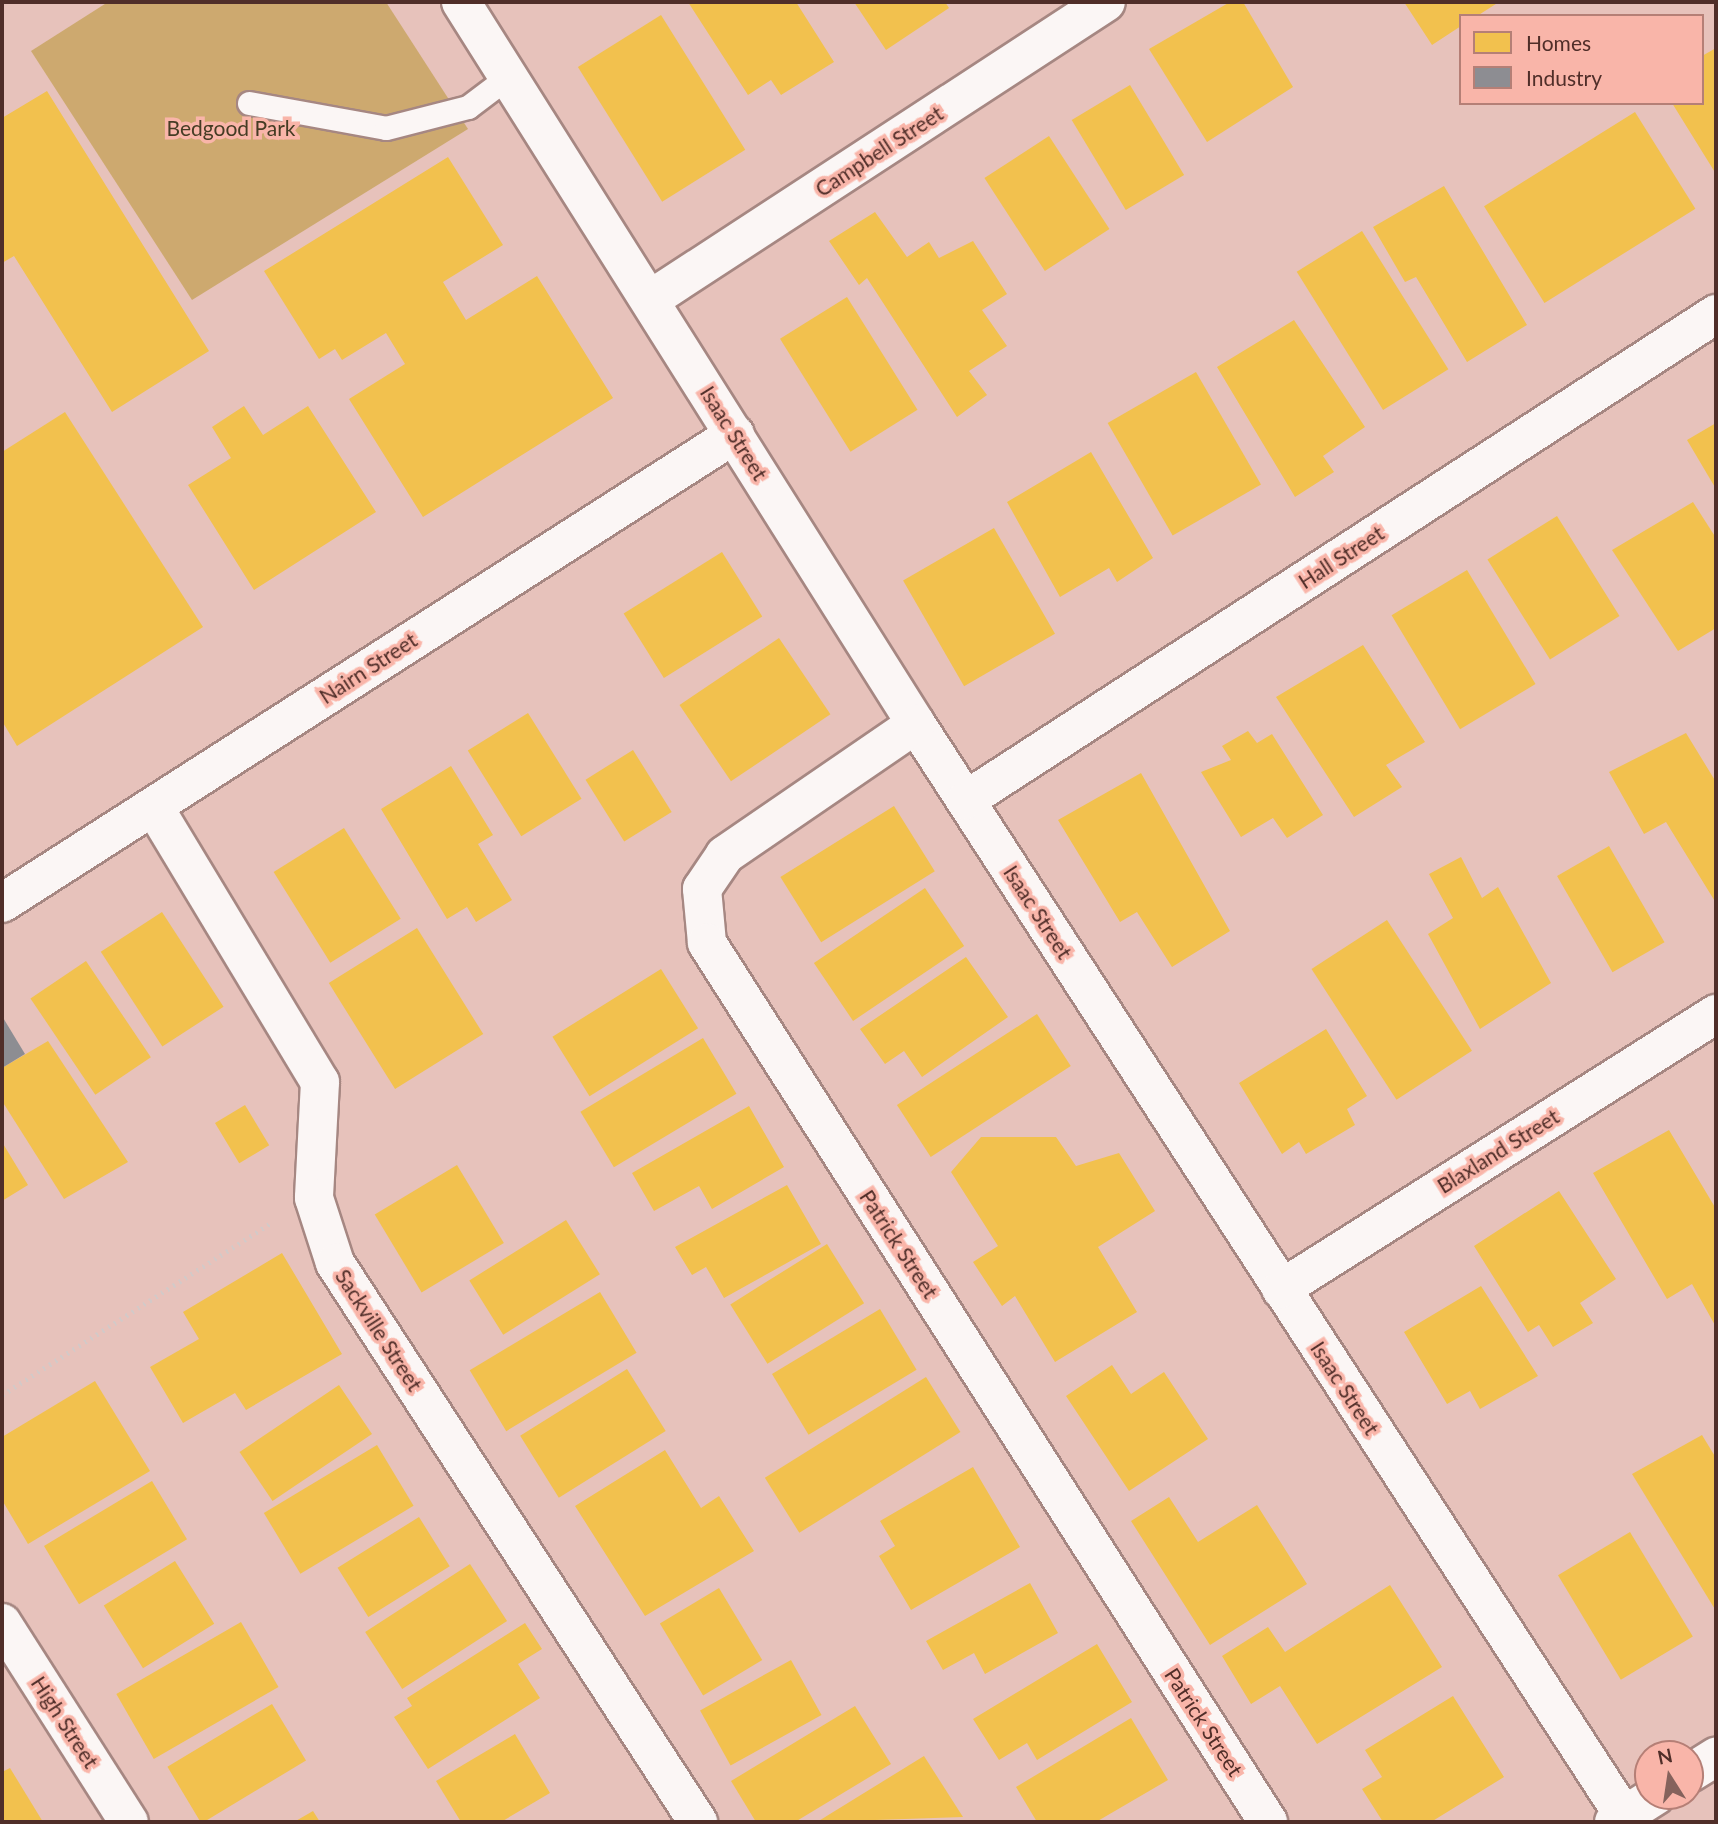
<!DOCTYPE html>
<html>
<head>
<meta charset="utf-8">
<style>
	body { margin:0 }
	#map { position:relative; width:1718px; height:1824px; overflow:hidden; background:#e7c2bb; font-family:Lato,sans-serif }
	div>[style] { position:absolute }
	.green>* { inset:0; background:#cda96f }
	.homes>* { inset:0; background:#f2c14e; transform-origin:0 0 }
	.industry>* { inset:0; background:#8d8d92 }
	.path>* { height:4.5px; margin-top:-2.25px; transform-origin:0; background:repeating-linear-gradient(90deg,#d4c9c7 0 2px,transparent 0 7px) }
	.roads { filter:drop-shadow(2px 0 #a68782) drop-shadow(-2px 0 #a68782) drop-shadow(0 2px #a68782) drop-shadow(0 -2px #a68782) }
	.service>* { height:23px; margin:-11.5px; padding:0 11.5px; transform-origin:11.5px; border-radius:11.5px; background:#fbf6f5 }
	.minor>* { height:38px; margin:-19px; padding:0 19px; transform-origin:19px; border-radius:19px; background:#fbf6f5 }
	.tertiary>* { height:38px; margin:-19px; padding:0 19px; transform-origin:19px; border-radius:19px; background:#fbf6f5 }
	span { translate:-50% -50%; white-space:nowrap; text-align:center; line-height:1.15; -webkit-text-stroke:7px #f9b5a9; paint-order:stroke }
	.park-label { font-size:21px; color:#453c24 }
	.street-label { font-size:21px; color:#502e29 }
	.frame { position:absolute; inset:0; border:4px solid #502e29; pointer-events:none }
	.legend { position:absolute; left:1459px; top:14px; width:245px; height:91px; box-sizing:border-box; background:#f9b5a9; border:2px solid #b57f76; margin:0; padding:9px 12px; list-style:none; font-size:21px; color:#502e29 }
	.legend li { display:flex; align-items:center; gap:14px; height:35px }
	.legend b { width:35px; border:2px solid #b57f76 }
	.north { position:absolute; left:1634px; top:1740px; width:70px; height:70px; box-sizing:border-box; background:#f9b5a9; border:2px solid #b57f76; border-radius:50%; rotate:348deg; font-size:19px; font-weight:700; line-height:28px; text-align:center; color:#502e29 }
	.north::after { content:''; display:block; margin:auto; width:24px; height:32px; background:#85625c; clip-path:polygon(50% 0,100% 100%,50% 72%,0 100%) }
</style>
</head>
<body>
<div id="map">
	<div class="green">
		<div style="clip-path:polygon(108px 2px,386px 2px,468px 129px,192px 300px,31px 51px)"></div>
	</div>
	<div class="homes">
		<div style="clip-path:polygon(688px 2px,796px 2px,834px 62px,781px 95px,771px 80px,748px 95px)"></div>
		<div style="clip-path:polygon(854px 2px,945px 2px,949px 8px,886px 50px)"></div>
		<div style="clip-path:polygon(1230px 2px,1243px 2px,1293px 87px,1207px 142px,1149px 49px)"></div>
		<div style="clip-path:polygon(1404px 2px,1499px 2px,1477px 16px,1461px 16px,1461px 26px,1432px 45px)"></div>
		<div style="left:661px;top:15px;width:159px;height:98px;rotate:58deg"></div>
		<div style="clip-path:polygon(1716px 48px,1716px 174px,1672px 103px,1702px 103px,1702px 56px)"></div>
		<div style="left:1130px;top:85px;width:105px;height:68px;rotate:59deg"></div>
		<div style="clip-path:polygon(47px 91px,209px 351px,112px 412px,14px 256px,2px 263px,2px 118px)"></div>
		<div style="left:1635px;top:112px;width:114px;height:178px;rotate:58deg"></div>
		<div style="left:1049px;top:136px;width:111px;height:77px;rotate:57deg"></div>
		<div style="clip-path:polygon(448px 157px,503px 245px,443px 282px,466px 320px,537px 276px,613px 398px,423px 517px,349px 399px,405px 364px,386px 333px,342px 360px,335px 349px,319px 359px,264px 271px)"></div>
		<div style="clip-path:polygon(1444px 186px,1527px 325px,1467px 362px,1416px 277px,1405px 282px,1373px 227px)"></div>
		<div style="clip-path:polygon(875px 212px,907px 257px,929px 242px,939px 258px,973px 241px,1007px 294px,982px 310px,1007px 346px,969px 371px,987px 395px,957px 417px,867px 278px,859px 285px,829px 241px)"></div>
		<div style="left:1362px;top:231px;width:163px;height:77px;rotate:58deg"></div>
		<div style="left:847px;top:297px;width:133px;height:79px;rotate:58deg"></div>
		<div style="clip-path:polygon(1294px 320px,1365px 427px,1323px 456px,1334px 472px,1295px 497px,1217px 367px)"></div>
		<div style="left:1196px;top:372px;width:130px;height:102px;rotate:60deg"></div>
		<div style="clip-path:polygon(244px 406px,263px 435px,308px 406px,376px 512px,254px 590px,188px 485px,231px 458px,212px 427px)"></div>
		<div style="clip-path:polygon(65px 412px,203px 627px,17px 746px,2px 721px,2px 452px)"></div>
		<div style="clip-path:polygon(1716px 423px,1716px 489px,1687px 440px)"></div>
		<div style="clip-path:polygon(1091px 452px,1153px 558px,1117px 582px,1109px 568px,1060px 597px,1007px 502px)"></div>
		<div style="clip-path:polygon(1693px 502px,1716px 538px,1716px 628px,1678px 651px,1612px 550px)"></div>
		<div style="left:1557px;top:516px;width:118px;height:82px;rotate:58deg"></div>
		<div style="left:994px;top:528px;width:122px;height:105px;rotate:60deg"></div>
		<div style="left:722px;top:552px;width:76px;height:116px;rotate:58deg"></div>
		<div style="left:1467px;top:570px;width:133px;height:88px;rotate:59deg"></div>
		<div style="left:779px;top:638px;width:92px;height:120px;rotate:56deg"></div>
		<div style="clip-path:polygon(1363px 645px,1425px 742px,1386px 765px,1402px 787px,1354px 817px,1276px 697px)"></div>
		<div style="left:528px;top:713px;width:101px;height:71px;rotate:58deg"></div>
		<div style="clip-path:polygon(1248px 731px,1257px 743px,1272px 734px,1323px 815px,1287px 838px,1273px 818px,1241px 837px,1201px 772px,1231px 760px,1222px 746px)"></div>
		<div style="clip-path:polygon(1686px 733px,1716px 782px,1716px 903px,1666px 822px,1644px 834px,1609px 772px)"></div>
		<div style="left:633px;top:750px;width:73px;height:56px;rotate:58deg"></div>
		<div style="clip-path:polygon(451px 766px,493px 835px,478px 844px,512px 900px,476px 922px,467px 907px,447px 919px,381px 809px)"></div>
		<div style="clip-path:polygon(1141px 773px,1230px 931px,1172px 967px,1137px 912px,1120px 922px,1058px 820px)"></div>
		<div style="left:894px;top:806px;width:77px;height:134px;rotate:58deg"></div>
		<div style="left:344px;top:828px;width:107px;height:83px;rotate:58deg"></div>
		<div style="left:1609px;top:846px;width:111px;height:60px;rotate:60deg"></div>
		<div style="clip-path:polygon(1461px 857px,1482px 898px,1498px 887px,1551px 983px,1480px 1029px,1428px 934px,1453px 918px,1429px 874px)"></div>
		<div style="left:925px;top:888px;width:70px;height:134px;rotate:56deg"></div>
		<div style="left:162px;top:912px;width:113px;height:73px;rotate:57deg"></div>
		<div style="left:1387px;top:920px;width:156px;height:90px;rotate:57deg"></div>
		<div style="left:417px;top:928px;width:125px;height:104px;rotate:58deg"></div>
		<div style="clip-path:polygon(966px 957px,1008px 1017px,922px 1077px,904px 1051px,885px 1064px,860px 1029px)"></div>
		<div style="left:86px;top:961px;width:116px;height:67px;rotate:56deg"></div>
		<div style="left:661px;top:969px;width:70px;height:128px;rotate:58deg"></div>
		<div style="left:1037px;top:1014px;width:62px;height:167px;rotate:57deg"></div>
		<div style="clip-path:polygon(1326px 1029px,1367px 1096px,1347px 1109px,1355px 1125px,1306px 1154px,1299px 1142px,1282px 1154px,1239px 1083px)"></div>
		<div style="left:703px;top:1038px;width:65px;height:143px;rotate:59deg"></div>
		<div style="clip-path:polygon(48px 1041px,128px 1162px,64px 1199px,2px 1101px,2px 1068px)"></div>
		<div style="left:245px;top:1105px;width:47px;height:35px;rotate:59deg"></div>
		<div style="clip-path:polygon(749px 1106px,784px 1167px,712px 1209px,699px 1186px,654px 1211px,632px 1173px)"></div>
		<div style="clip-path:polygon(1669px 1130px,1716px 1209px,1716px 1327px,1692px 1284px,1667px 1299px,1593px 1173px)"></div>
		<div style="clip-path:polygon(981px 1137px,1056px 1137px,1076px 1166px,1119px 1153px,1155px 1211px,1098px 1247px,1137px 1312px,1055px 1362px,1015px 1296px,1002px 1306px,973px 1262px,998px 1246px,951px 1172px)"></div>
		<div style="clip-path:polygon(2px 1142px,28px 1185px,2px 1201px)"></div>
		<div style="left:457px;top:1165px;width:91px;height:96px;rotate:59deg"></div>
		<div style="clip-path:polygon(787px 1185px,821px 1244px,724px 1298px,706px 1267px,692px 1275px,675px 1247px)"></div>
		<div style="clip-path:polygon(1559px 1191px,1616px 1279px,1580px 1303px,1593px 1323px,1553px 1347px,1539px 1325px,1528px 1332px,1474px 1246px)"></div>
		<div style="left:566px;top:1220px;width:64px;height:114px;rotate:58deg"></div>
		<div style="left:827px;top:1244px;width:70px;height:114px;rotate:58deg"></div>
		<div style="clip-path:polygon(282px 1253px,342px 1354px,246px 1410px,235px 1393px,183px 1423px,150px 1367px,199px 1339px,183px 1312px)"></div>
		<div style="clip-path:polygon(1481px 1286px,1538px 1376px,1480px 1409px,1470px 1391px,1447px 1404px,1404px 1332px)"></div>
		<div style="left:600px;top:1292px;width:71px;height:152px;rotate:59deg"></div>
		<div style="left:880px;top:1309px;width:71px;height:126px;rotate:59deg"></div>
		<div style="clip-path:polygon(1112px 1365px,1131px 1394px,1164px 1372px,1208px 1439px,1129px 1491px,1066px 1396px)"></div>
		<div style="left:627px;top:1369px;width:73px;height:126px;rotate:58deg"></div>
		<div style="left:926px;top:1377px;width:65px;height:190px;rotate:58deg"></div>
		<div style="clip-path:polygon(95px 1381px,150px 1471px,28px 1544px,2px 1500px,2px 1437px)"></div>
		<div style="left:339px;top:1385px;width:59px;height:120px;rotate:56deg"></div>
		<div style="clip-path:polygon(1702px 1435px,1716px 1458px,1716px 1611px,1632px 1474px)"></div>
		<div style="left:377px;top:1445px;width:71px;height:132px;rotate:59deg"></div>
		<div style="clip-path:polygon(665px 1450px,701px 1508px,719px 1496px,754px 1551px,645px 1616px,575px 1506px)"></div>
		<div style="clip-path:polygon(973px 1467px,1020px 1547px,911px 1610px,879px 1556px,895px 1546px,880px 1521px)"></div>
		<div style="left:152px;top:1481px;width:68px;height:126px;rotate:59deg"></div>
		<div style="clip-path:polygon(1169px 1497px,1198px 1542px,1257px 1505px,1307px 1584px,1210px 1645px,1131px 1521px)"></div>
		<div style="left:419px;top:1517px;width:58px;height:96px;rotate:58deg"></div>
		<div style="left:1630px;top:1532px;width:122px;height:84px;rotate:59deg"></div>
		<div style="left:175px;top:1561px;width:74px;height:84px;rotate:58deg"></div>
		<div style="left:470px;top:1564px;width:68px;height:125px;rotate:57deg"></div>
		<div style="clip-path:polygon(1030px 1583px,1058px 1633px,985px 1674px,974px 1653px,943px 1670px,926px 1641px)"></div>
		<div style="clip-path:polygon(1390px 1585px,1442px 1667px,1317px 1744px,1280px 1686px,1251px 1704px,1222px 1656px,1268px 1627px,1285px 1652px)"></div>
		<div style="left:719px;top:1588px;width:84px;height:69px;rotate:59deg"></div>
		<div style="left:241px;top:1622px;width:75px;height:144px;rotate:60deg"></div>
		<div style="clip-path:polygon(525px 1623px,542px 1649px,518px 1664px,540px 1698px,428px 1769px,394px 1717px,412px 1706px,407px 1698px)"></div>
		<div style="clip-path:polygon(1097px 1644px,1132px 1702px,1037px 1760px,1027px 1743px,999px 1760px,973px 1719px)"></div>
		<div style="left:791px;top:1660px;width:63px;height:104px;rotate:61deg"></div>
		<div style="clip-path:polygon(1453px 1696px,1504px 1777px,1431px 1822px,1383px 1822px,1362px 1789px,1382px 1777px,1365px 1750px)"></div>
		<div style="left:272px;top:1704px;width:66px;height:122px;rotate:59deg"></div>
		<div style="clip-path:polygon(855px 1706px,891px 1764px,795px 1822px,756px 1822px,731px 1781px)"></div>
		<div style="clip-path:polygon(1131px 1718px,1168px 1780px,1096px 1822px,1037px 1822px,1016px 1787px)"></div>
		<div style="clip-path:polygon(515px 1734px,550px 1793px,501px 1822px,461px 1822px,436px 1781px)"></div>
		<div style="clip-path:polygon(924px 1756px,963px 1817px,817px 1822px)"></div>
		<div style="clip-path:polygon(10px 1768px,43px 1822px,2px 1822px,2px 1772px)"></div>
		<div style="clip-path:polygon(313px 1811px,320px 1822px,294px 1822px)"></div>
	</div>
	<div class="industry">
		<div style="clip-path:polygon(2px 1016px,25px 1054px,2px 1068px)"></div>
	</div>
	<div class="path">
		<div style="left:2px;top:1395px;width:321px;rotate:-32.6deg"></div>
	</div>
	<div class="roads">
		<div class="service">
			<div style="left:249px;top:103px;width:139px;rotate:10.3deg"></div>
			<div style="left:386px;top:128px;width:85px;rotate:-14.4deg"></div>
			<div style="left:468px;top:107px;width:51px;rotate:-37.1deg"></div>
		</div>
		<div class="minor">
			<div style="left:461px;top:2px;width:853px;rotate:57.78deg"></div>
			<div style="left:916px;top:724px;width:1301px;rotate:57.04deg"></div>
			<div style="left:651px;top:299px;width:543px;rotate:-33.13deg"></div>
			<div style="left:916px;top:724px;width:232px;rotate:145.6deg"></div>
			<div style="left:725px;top:855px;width:41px;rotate:124.1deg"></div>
			<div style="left:702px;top:889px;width:54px;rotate:84.7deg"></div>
			<div style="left:707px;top:943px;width:1043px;rotate:57.45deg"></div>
			<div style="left:966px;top:800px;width:894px;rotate:-32.94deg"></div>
			<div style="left:154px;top:807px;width:321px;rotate:58.9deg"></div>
			<div style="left:320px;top:1082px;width:116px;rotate:93deg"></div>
			<div style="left:314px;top:1198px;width:68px;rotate:72.1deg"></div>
			<div style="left:335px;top:1263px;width:667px;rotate:57deg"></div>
			<div style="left:2px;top:903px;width:870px;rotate:-32.61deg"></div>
			<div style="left:1281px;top:1289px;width:515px;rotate:-32.3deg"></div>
			<div style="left:2px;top:1623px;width:236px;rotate:57.5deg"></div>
		</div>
		<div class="tertiary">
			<div style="left:1690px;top:1773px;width:31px;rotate:-32deg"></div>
			<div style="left:1614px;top:1822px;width:49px;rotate:-32.4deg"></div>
		</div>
	</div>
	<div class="park-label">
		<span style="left:231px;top:128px">Bedgood Park</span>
	</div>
	<div class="street-label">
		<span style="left:879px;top:151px;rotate:-33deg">Campbell Street</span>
		<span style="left:734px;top:433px;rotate:58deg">Isaac Street</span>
		<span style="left:1341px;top:557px;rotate:-33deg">Hall Street</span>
		<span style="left:368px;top:668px;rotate:-33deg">Nairn Street</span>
		<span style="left:1038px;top:912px;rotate:57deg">Isaac Street</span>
		<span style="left:1498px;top:1151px;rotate:-32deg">Blaxland Street</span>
		<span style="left:899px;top:1244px;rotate:57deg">Patrick Street</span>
		<span style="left:379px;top:1330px;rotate:57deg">Sackville Street</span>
		<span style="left:1345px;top:1388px;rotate:57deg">Isaac Street</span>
		<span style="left:65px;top:1722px;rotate:57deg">High Street</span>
		<span style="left:1204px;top:1722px;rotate:57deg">Patrick Street</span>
	</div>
	<div class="frame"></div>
	<ul class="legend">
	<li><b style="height:19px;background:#f2c14e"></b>Homes</li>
	<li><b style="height:19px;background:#8d8d92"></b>Industry</li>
	</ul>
	<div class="north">N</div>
</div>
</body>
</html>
